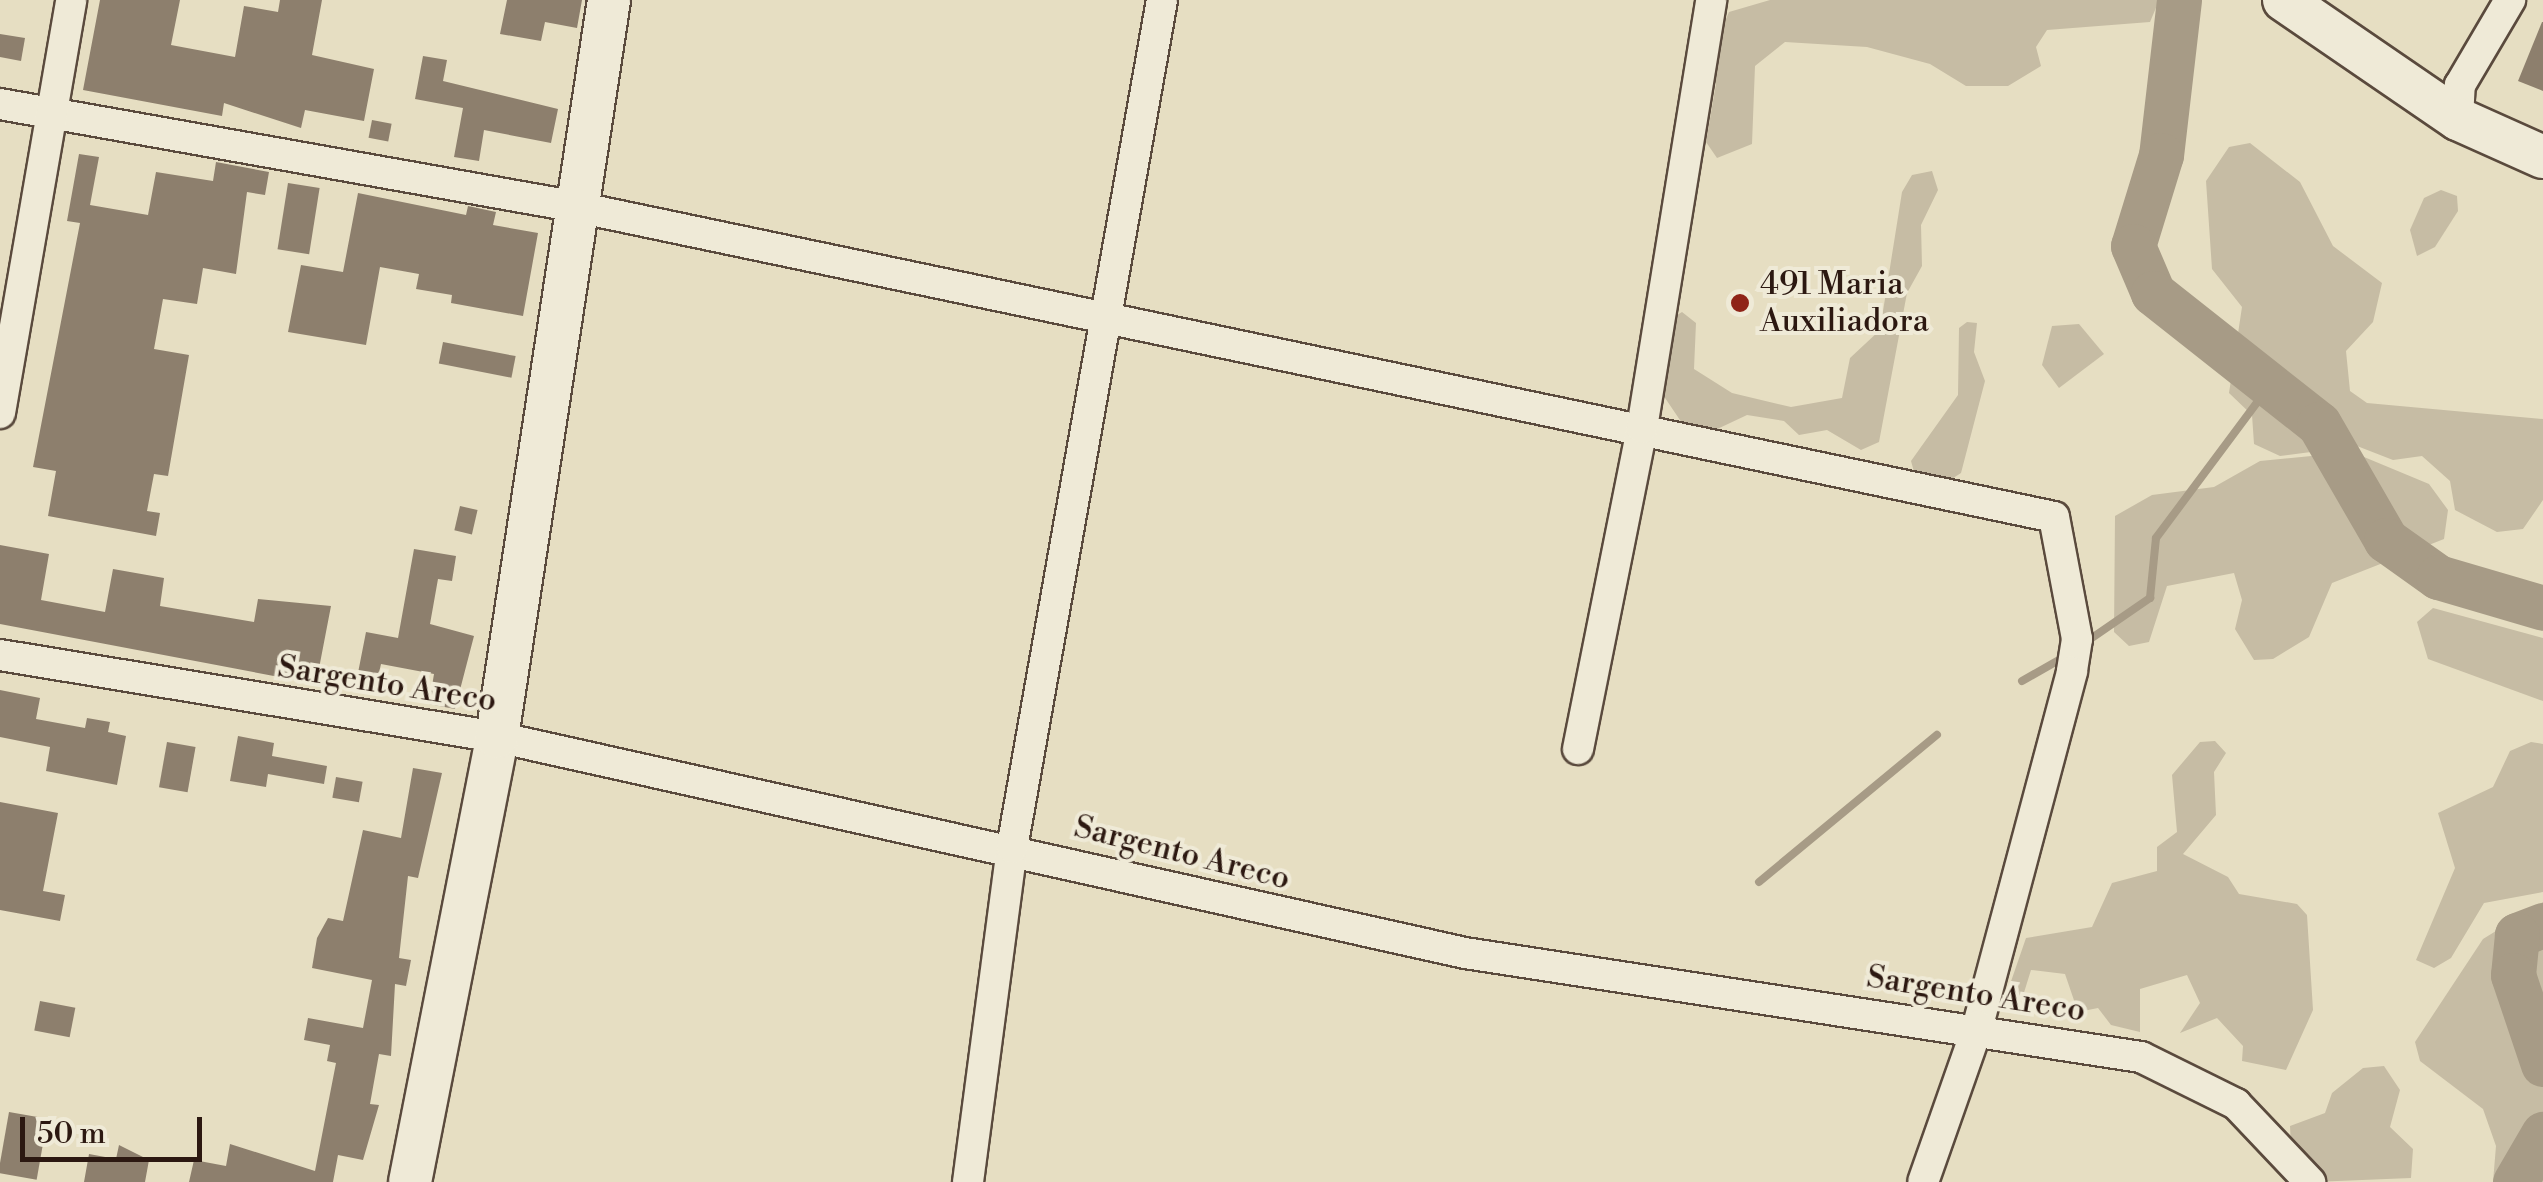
<!DOCTYPE html>
<html>
<head>
<meta charset="utf-8">
<style>
	body { margin:0 }
	#map { position:relative; width:2543px; height:1182px; overflow:hidden; background:#e6dec2; font-family:"Libre Bodoni",serif }
	div>[style] { position:absolute }
	.green>* { inset:0; background:#c6bca4 }
	.stream>* { height:8px; margin:-4px; padding:0 4px; transform-origin:4px; border-radius:4px; background:#a79b86 }
	.river>* { height:45px; margin:-22.5px; padding:0 22.5px; transform-origin:22.5px; border-radius:22.5px; background:#a79b86 }
	.building>* { inset:0; background:#8d7f6d; transform-origin:0 0 }
	.roads { filter:drop-shadow(2px 0 #5a4a3d) drop-shadow(-2px 0 #5a4a3d) drop-shadow(0 2px #5a4a3d) drop-shadow(0 -2px #5a4a3d) }
	.street>* { height:30px; margin:-15px; padding:0 15px; transform-origin:15px; border-radius:15px; background:#efead7 }
	.secondary>* { height:42px; margin:-21px; padding:0 21px; transform-origin:21px; border-radius:21px; background:#efead7 }
	.dots>* { width:28px; height:28px; translate:-50% -50%; box-sizing:border-box; border:5px solid #efead7; border-radius:50% }
	span { translate:-50% -50%; white-space:nowrap; text-align:center; line-height:1.15; -webkit-text-stroke:8px #efead7; paint-order:stroke }
	.poi-label { font-size:32px; color:#2c1811 }
	.left { translate:0 -50%; text-align:left }
	.street-label { font-size:32px; color:#2c1811 }
	.scale { position:absolute; left:20px; top:1117px; width:182px; height:45px; box-sizing:border-box; border:5px solid #2c1811; border-top:0; padding-left:12px; font-size:30px; line-height:35px; white-space:nowrap; color:#2c1811; -webkit-text-stroke:8px #efead7; paint-order:stroke }
</style>
</head>
<body>
<div id="map">
	<div class="green">
		<div style="clip-path:polygon(1770px 0,2157px 0,2158px 3px,2150px 22px,2047px 30px,2036px 47px,2041px 66px,2008px 86px,1966px 86px,1930px 64px,1867px 47px,1785px 42px,1755px 66px,1752px 144px,1717px 158px,1706px 142px,1716px 84px,1706px 66px,1729px 12px)"></div>
		<div style="clip-path:polygon(2250px 143px,2300px 182px,2333px 246px,2382px 283px,2373px 322px,2346px 351px,2350px 391px,2367px 403px,2543px 419px,2543px 500px,2523px 529px,2497px 532px,2455px 510px,2450px 481px,2422px 456px,2393px 460px,2357px 446px,2280px 456px,2254px 444px,2252px 415px,2229px 393px,2242px 307px,2212px 269px,2206px 181px,2229px 147px)"></div>
		<div style="clip-path:polygon(1932px 171px,1938px 190px,1921px 225px,1922px 266px,1907px 293px,1879px 442px,1861px 450px,1827px 430px,1799px 435px,1784px 421px,1747px 415px,1713px 431px,1684px 426px,1661px 392px,1672px 318px,1682px 312px,1696px 323px,1694px 369px,1732px 393px,1791px 407px,1842px 398px,1850px 358px,1880px 330px,1902px 192px,1912px 175px)"></div>
		<div style="clip-path:polygon(2441px 190px,2457px 196px,2458px 211px,2435px 247px,2417px 256px,2410px 230px,2424px 198px)"></div>
		<div style="clip-path:polygon(1967px 322px,1977px 323px,1974px 352px,1985px 381px,1961px 473px,1944px 484px,1916px 479px,1911px 461px,1958px 395px,1959px 328px)"></div>
		<div style="clip-path:polygon(2079px 324px,2104px 354px,2059px 388px,2042px 365px,2052px 326px)"></div>
		<div style="clip-path:polygon(2352px 452px,2429px 484px,2448px 510px,2444px 539px,2332px 583px,2309px 637px,2273px 659px,2254px 660px,2235px 629px,2242px 600px,2234px 573px,2167px 586px,2149px 642px,2129px 646px,2114px 632px,2115px 516px,2152px 495px,2214px 487px,2260px 461px)"></div>
		<div style="clip-path:polygon(2433px 608px,2543px 638px,2543px 701px,2428px 659px,2417px 622px)"></div>
		<div style="clip-path:polygon(2200px 742px,2215px 741px,2226px 753px,2214px 772px,2216px 815px,2183px 854px,2228px 877px,2239px 894px,2297px 904px,2307px 915px,2313px 1010px,2286px 1070px,2242px 1061px,2243px 1046px,2217px 1018px,2180px 1033px,2200px 1003px,2187px 975px,2140px 989px,2140px 1032px,2111px 1025px,2098px 1008px,2078px 1012px,2065px 974px,2031px 970px,2022px 999px,2007px 993px,2026px 938px,2092px 927px,2112px 883px,2157px 871px,2157px 847px,2177px 832px,2172px 775px)"></div>
		<div style="clip-path:polygon(2531px 742px,2543px 744px,2543px 892px,2484px 903px,2451px 958px,2434px 968px,2416px 960px,2455px 868px,2438px 813px,2493px 787px,2510px 751px)"></div>
		<div style="clip-path:polygon(2543px 902px,2543px 1182px,2493px 1182px,2496px 1146px,2483px 1109px,2420px 1061px,2415px 1042px,2483px 939px)"></div>
		<div style="clip-path:polygon(2384px 1066px,2400px 1090px,2390px 1127px,2413px 1149px,2411px 1178px,2313px 1182px,2291px 1146px,2290px 1126px,2325px 1113px,2332px 1093px,2363px 1068px)"></div>
	</div>
	<div class="stream">
		<div style="left:2086px;top:642px;width:78px;rotate:-34.5deg"></div>
		<div style="left:2150px;top:598px;width:60px;rotate:-84.3deg"></div>
		<div style="left:2156px;top:538px;width:191px;rotate:-53.3deg"></div>
		<div style="left:2022px;top:681px;width:51px;rotate:-29.6deg"></div>
		<div style="left:1759px;top:882px;width:231px;rotate:-39.6deg"></div>
	</div>
	<div class="river">
		<div style="left:2179px;top:0;width:156px;rotate:96.6deg"></div>
		<div style="left:2161px;top:155px;width:95px;rotate:107.1deg"></div>
		<div style="left:2133px;top:246px;width:51px;rotate:66.9deg"></div>
		<div style="left:2153px;top:293px;width:211px;rotate:38.3deg"></div>
		<div style="left:2319px;top:424px;width:134px;rotate:60deg"></div>
		<div style="left:2386px;top:540px;width:64px;rotate:35.4deg"></div>
		<div style="left:2438px;top:577px;width:109px;rotate:16.4deg"></div>
		<div style="left:2543px;top:925px;width:28px;rotate:159deg"></div>
		<div style="left:2517px;top:935px;width:40px;rotate:95.7deg"></div>
		<div style="left:2513px;top:975px;width:94px;rotate:71.4deg"></div>
		<div style="left:2515px;top:1182px;width:56px;rotate:-59.7deg"></div>
	</div>
	<div class="building">
		<div style="clip-path:polygon(100px 0,180px 0,171px 45px,235px 57px,244px 6px,278px 12px,280px 0,322px 0,312px 55px,374px 69px,364px 121px,305px 110px,301px 128px,224px 103px,222px 116px,83px 90px)"></div>
		<div style="clip-path:polygon(507px 0,582px 0,577px 28px,545px 22px,541px 41px,500px 34px)"></div>
		<div style="clip-path:polygon(2542px 22px,2543px 22px,2543px 91px,2518px 81px)"></div>
		<div style="clip-path:polygon(0 34px,25px 38px,21px 61px,0 57px)"></div>
		<div style="clip-path:polygon(423px 56px,447px 60px,443px 81px,558px 109px,551px 143px,484px 130px,479px 161px,454px 157px,463px 108px,415px 99px)"></div>
		<div style="left:372px;top:120px;width:20px;height:18px;rotate:11deg"></div>
		<div style="clip-path:polygon(79px 154px,99px 157px,90px 205px,148px 215px,156px 172px,213px 181px,216px 162px,269px 172px,265px 195px,247px 192px,236px 274px,203px 268px,197px 304px,163px 299px,154px 349px,189px 355px,168px 476px,154px 474px,147px 511px,160px 513px,156px 536px,48px 516px,56px 471px,33px 467px,80px 223px,67px 221px)"></div>
		<div style="left:288px;top:183px;width:32px;height:67px;rotate:9deg"></div>
		<div style="clip-path:polygon(358px 193px,466px 215px,468px 206px,496px 212px,493px 225px,538px 233px,523px 316px,451px 303px,452px 295px,416px 289px,419px 274px,380px 267px,366px 345px,288px 332px,301px 265px,343px 272px)"></div>
		<div style="left:443px;top:342px;width:74px;height:22px;rotate:11deg"></div>
		<div style="left:460px;top:506px;width:18px;height:25px;rotate:13deg"></div>
		<div style="clip-path:polygon(0 545px,49px 554px,41px 600px,105px 612px,113px 569px,164px 578px,160px 606px,254px 622px,258px 599px,331px 606px,316px 684px,0 624px)"></div>
		<div style="clip-path:polygon(414px 549px,456px 556px,452px 581px,438px 579px,430px 624px,474px 636px,455px 709px,429px 704px,434px 674px,381px 664px,377px 682px,357px 678px,366px 632px,398px 638px)"></div>
		<div style="clip-path:polygon(0 690px,40px 698px,36px 719px,85px 728px,87px 718px,110px 722px,108px 732px,126px 736px,117px 785px,46px 771px,50px 747px,0 737px)"></div>
		<div style="clip-path:polygon(238px 736px,274px 743px,272px 756px,327px 766px,324px 784px,268px 774px,266px 787px,230px 781px)"></div>
		<div style="left:167px;top:742px;width:29px;height:46px;rotate:10deg"></div>
		<div style="clip-path:polygon(413px 768px,442px 773px,418px 878px,408px 876px,399px 958px,411px 960px,406px 986px,395px 984px,391px 1056px,379px 1054px,370px 1104px,379px 1105px,363px 1160px,338px 1155px,333px 1182px,189px 1182px,194px 1160px,226px 1166px,230px 1144px,315px 1171px,336px 1063px,327px 1061px,330px 1045px,304px 1040px,308px 1018px,363px 1028px,372px 980px,312px 968px,317px 938px,328px 918px,343px 921px,363px 830px,401px 838px)"></div>
		<div style="left:336px;top:777px;width:27px;height:21px;rotate:10deg"></div>
		<div style="clip-path:polygon(0 802px,58px 813px,43px 891px,65px 895px,60px 921px,0 910px)"></div>
		<div style="left:40px;top:1001px;width:36px;height:30px;rotate:11deg"></div>
		<div style="left:9px;top:1112px;width:39px;height:62px;rotate:10deg"></div>
		<div style="clip-path:polygon(119px 1145px,149px 1160px,145px 1182px,84px 1182px,89px 1154px,116px 1159px)"></div>
	</div>
	<div class="roads">
		<div class="street">
			<div style="left:0;top:104px;width:581px;rotate:10.11deg"></div>
			<div style="left:572px;top:206px;width:1514px;rotate:11.85deg"></div>
			<div style="left:2054px;top:517px;width:124px;rotate:79.3deg"></div>
			<div style="left:2077px;top:639px;width:33px;rotate:99deg"></div>
			<div style="left:2072px;top:672px;width:366px;rotate:104.9deg"></div>
			<div style="left:1978px;top:1026px;width:165px;rotate:109.4deg"></div>
			<div style="left:2458px;top:119px;width:34px;rotate:-87deg"></div>
			<div style="left:2460px;top:85px;width:99px;rotate:-59.5deg"></div>
			<div style="left:0;top:413px;width:419px;rotate:-80.2deg"></div>
			<div style="left:0;top:655px;width:504px;rotate:9.37deg"></div>
			<div style="left:497px;top:737px;width:992px;rotate:12.58deg"></div>
			<div style="left:1465px;top:953px;width:684px;rotate:8.75deg"></div>
			<div style="left:2141px;top:1057px;width:106px;rotate:26.3deg"></div>
			<div style="left:2236px;top:1104px;width:108px;rotate:46.5deg"></div>
			<div style="left:1578px;top:749px;width:327px;rotate:-78.7deg"></div>
			<div style="left:1642px;top:428px;width:434px;rotate:-80.8deg"></div>
			<div style="left:968px;top:1182px;width:337px;rotate:-82.5deg"></div>
			<div style="left:1012px;top:848px;width:861px;rotate:-79.97deg"></div>
		</div>
		<div class="secondary">
			<div style="left:2284px;top:0;width:211px;rotate:34.4deg"></div>
			<div style="left:2458px;top:119px;width:93px;rotate:24.1deg"></div>
			<div style="left:410px;top:1182px;width:453px;rotate:-78.9deg"></div>
			<div style="left:497px;top:737px;width:745px;rotate:-81.36deg"></div>
		</div>
	</div>
	<div class="dots">
		<div style="left:1740px;top:303px;background:#8f2418"></div>
	</div>
	<div class="poi-label">
		<span class="left" style="left:1760px;top:303px">491 Maria<br>Auxiliadora</span>
	</div>
	<div class="street-label">
		<span style="left:387px;top:684px;rotate:9deg">Sargento Areco</span>
		<span style="left:1182px;top:853px;rotate:14deg">Sargento Areco</span>
		<span style="left:1976px;top:994px;rotate:9deg">Sargento Areco</span>
	</div>
	<div class="scale">50 m</div>
</div>
</body>
</html>
